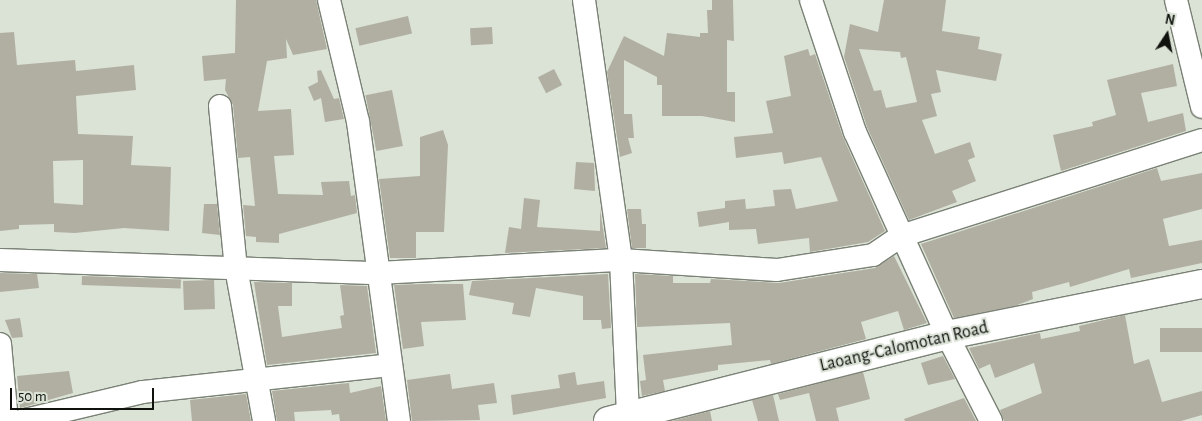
<!DOCTYPE html>
<html>
<head>
<meta charset="utf-8">
<style>
	body { margin:0 }
	#map { position:relative; width:1202px; height:421px; overflow:hidden; background:#dbe2d6; font-family:"Alegreya Sans",sans-serif }
	div>[style] { position:absolute }
	.building>* { inset:0; background:#b1afa2; transform-origin:0 0 }
	.roads { filter:drop-shadow(1px 0 #7a8175) drop-shadow(-1px 0 #7a8175) drop-shadow(0 1px #7a8175) drop-shadow(0 -1px #7a8175) }
	.street>* { height:22px; margin:-11px; padding:0 11px; transform-origin:11px; border-radius:11px; background:#fff }
	.secondary>* { height:28px; margin:-14px; padding:0 14px; transform-origin:14px; border-radius:14px; background:#fff }
	span { translate:-50% -50%; white-space:nowrap; text-align:center; line-height:1.15; -webkit-text-stroke:4px #dbe2d6; paint-order:stroke }
	.street-label { font-size:18px; color:#10120e }
	.north { position:absolute; left:1142px; top:10px; width:50px; height:50px; -webkit-text-stroke:4px #dbe2d6; paint-order:stroke; rotate:11deg; font-size:14px; font-weight:700; line-height:20px; text-align:center; color:#10120e }
	.north::after { content:''; display:block; margin:auto; width:18px; height:22px; background:#10120e; clip-path:polygon(50% 0,100% 100%,50% 72%,0 100%) }
	.scale { position:absolute; left:10px; top:388px; width:144px; height:22px; box-sizing:border-box; border:2px solid #10120e; border-top:0; padding-left:6px; font-size:15px; line-height:18px; white-space:nowrap; color:#10120e; -webkit-text-stroke:4px #dbe2d6; paint-order:stroke }
</style>
</head>
<body>
<div id="map">
	<div class="building">
		<div style="clip-path:polygon(236px 0,316px 0,327px 49px,293px 55px,286px 39px,287px 58px,267px 61px,258px 111px,291px 109px,294px 155px,274px 156px,278px 194px,323px 195px,321px 182px,349px 181px,351px 196px,355px 195px,357px 213px,279px 234px,279px 243px,256px 242px,256px 237px,246px 236px,243px 205px,255px 206px,250px 157px,238px 158px,233px 105px,225px 90px,226px 79px,204px 81px,202px 56px,235px 53px)"></div>
		<div style="clip-path:polygon(712px 0,733px 0,734px 41px,727px 40px,727px 92px,735px 92px,735px 122px,702px 116px,662px 116px,662px 85px,657px 85px,657px 77px,624px 60px,624px 114px,632px 114px,634px 138px,628px 138px,632px 153px,620px 157px,607px 72px,624px 36px,664px 56px,667px 33px,700px 37px,700px 33px,708px 33px,707px 10px,712px 10px)"></div>
		<div style="clip-path:polygon(evenodd,884px 0,946px 0,942px 31px,980px 37px,978px 49px,1002px 54px,996px 81px,936px 70px,941px 92px,931px 94px,937px 116px,922px 120px,935px 154px,970px 142px,975px 157px,968px 160px,976px 181px,952px 191px,957px 202px,909px 220px,867px 127px,844px 57px,850px 24px,878px 32px,884px 0,859px 49px,900px 52px,901px 58px,906px 57px,917px 102px,886px 108px,881px 90px,874px 91px,859px 49px)"></div>
		<div style="left:408px;top:16px;width:18px;height:54px;rotate:77deg"></div>
		<div style="left:492px;top:27px;width:17px;height:22px;rotate:87deg"></div>
		<div style="clip-path:polygon(evenodd,14px 32px,17px 65px,75px 60px,76px 71px,134px 65px,136px 90px,76px 96px,78px 134px,133px 136px,131px 165px,171px 167px,169px 231px,124px 228px,75px 233px,54px 232px,54px 224px,19px 225px,19px 229px,0 231px,0 33px,14px 32px,83px 160px,83px 205px,54px 203px,53px 161px,83px 160px)"></div>
		<div style="clip-path:polygon(808px 49px,810px 56px,815px 54px,843px 137px,885px 231px,868px 242px,810px 252px,809px 238px,758px 244px,756px 229px,729px 230px,729px 222px,699px 227px,697px 212px,725px 208px,725px 201px,745px 199px,746px 209px,775px 206px,773px 190px,791px 189px,796px 209px,838px 201px,821px 157px,784px 164px,782px 152px,736px 158px,734px 137px,773px 133px,766px 101px,791px 96px,784px 56px)"></div>
		<div style="clip-path:polygon(1173px 64px,1177px 86px,1141px 93px,1148px 122px,1183px 113px,1186px 131px,1061px 171px,1053px 135px,1093px 126px,1092px 122px,1116px 115px,1107px 80px)"></div>
		<div style="left:554px;top:69px;width:18px;height:18px;rotate:63deg"></div>
		<div style="clip-path:polygon(321px 70px,334px 99px,339px 98px,344px 119px,325px 122px,321px 98px,314px 101px,308px 87px,318px 82px,317px 71px)"></div>
		<div style="left:392px;top:90px;width:57px;height:27px;rotate:79deg"></div>
		<div style="clip-path:polygon(443px 130px,448px 145px,444px 232px,416px 232px,416px 258px,390px 258px,379px 179px,420px 176px,420px 137px)"></div>
		<div style="clip-path:polygon(576px 162px,594px 163px,595px 191px,574px 189px)"></div>
		<div style="clip-path:polygon(1157px 168px,1161px 181px,1202px 173px,1202px 209px,1163px 219px,1169px 246px,1202px 240px,1202px 263px,1131px 278px,1129px 269px,1070px 287px,1069px 282px,1032px 292px,1033px 299px,1015px 306px,954px 318px,921px 244px)"></div>
		<div style="clip-path:polygon(524px 198px,540px 200px,537px 227px,600px 231px,600px 209px,606px 248px,505px 253px,509px 227px,521px 229px)"></div>
		<div style="clip-path:polygon(204px 204px,217px 204px,220px 235px,202px 233px)"></div>
		<div style="clip-path:polygon(627px 209px,641px 209px,642px 224px,646px 224px,646px 248px,632px 248px)"></div>
		<div style="clip-path:polygon(894px 256px,927px 323px,904px 330px,898px 311px,861px 322px,866px 339px,771px 364px,770px 360px,718px 365px,718px 370px,663px 380px,665px 391px,642px 396px,640px 381px,646px 380px,643px 355px,732px 345px,730px 323px,637px 327px,635px 274px,673px 276px,673px 283px,710px 283px,711px 279px,779px 283px,875px 268px)"></div>
		<div style="clip-path:polygon(0 273px,37px 274px,39px 288px,0 292px)"></div>
		<div style="clip-path:polygon(608px 274px,611px 328px,602px 329px,601px 320px,583px 320px,583px 296px,536px 288px,530px 317px,512px 314px,514px 303px,469px 295px,472px 281px)"></div>
		<div style="left:82px;top:276px;width:99px;height:9px;rotate:2deg"></div>
		<div style="left:214px;top:280px;width:29px;height:31px;rotate:88deg"></div>
		<div style="clip-path:polygon(254px 282px,292px 283px,292px 306px,278px 306px,282px 337px,342px 328px,340px 316px,344px 315px,340px 285px,367px 286px,376px 353px,267px 365px)"></div>
		<div style="clip-path:polygon(421px 284px,463px 284px,466px 320px,421px 322px,424px 346px,403px 349px,394px 285px)"></div>
		<div style="clip-path:polygon(1125px 315px,1134px 364px,1149px 359px,1162px 402px,1202px 391px,1202px 415px,1181px 421px,1004px 421px,1000px 410px,1042px 393px,1034px 363px,995px 378px,990px 364px,979px 369px,969px 348px,1040px 333px,1041px 339px,1080px 331px,1079px 326px)"></div>
		<div style="clip-path:polygon(20px 318px,23px 337px,12px 338px,5px 320px)"></div>
		<div style="left:1202px;top:328px;width:24px;height:42px;rotate:90deg"></div>
		<div style="clip-path:polygon(943px 356px,955px 379px,928px 385px,921px 363px)"></div>
		<div style="clip-path:polygon(69px 371px,73px 393px,20px 408px,17px 376px)"></div>
		<div style="clip-path:polygon(575px 372px,577px 385px,604px 381px,606px 398px,513px 415px,511px 395px,560px 388px,558px 375px)"></div>
		<div style="clip-path:polygon(863px 372px,870px 399px,836px 408px,839px 421px,816px 421px,809px 393px,780px 400px,778px 394px)"></div>
		<div style="clip-path:polygon(450px 374px,452px 389px,494px 383px,497px 403px,478px 405px,480px 420px,412px 421px,407px 380px)"></div>
		<div style="clip-path:polygon(349px 383px,350px 393px,381px 386px,386px 421px,340px 421px,339px 414px,332px 415px,331px 410px,294px 412px,295px 421px,277px 421px,272px 391px)"></div>
		<div style="clip-path:polygon(246px 394px,251px 421px,192px 421px,190px 400px)"></div>
		<div style="clip-path:polygon(773px 395px,779px 421px,758px 421px,752px 400px)"></div>
		<div style="clip-path:polygon(964px 398px,976px 421px,905px 421px,904px 419px)"></div>
		<div style="clip-path:polygon(710px 411px,712px 421px,672px 421px)"></div>
	</div>
	<div class="roads">
		<div class="street">
			<div style="left:329px;top:0;width:125px;rotate:76.6deg"></div>
			<div style="left:358px;top:122px;width:302px;rotate:82.2deg"></div>
			<div style="left:584px;top:0;width:263px;rotate:81.9deg"></div>
			<div style="left:621px;top:260px;width:156px;rotate:87.4deg"></div>
			<div style="left:811px;top:0;width:139px;rotate:71.6deg"></div>
			<div style="left:855px;top:132px;width:223px;rotate:65.6deg"></div>
			<div style="left:947px;top:335px;width:97px;rotate:62.9deg"></div>
			<div style="left:1176px;top:0;width:110px;rotate:76.3deg"></div>
			<div style="left:220px;top:106px;width:163px;rotate:84.4deg"></div>
			<div style="left:236px;top:268px;width:156px;rotate:79.6deg"></div>
			<div style="left:0;top:260px;width:378px;rotate:2deg"></div>
			<div style="left:378px;top:273px;width:243px;rotate:-3.1deg"></div>
			<div style="left:621px;top:260px;width:156px;rotate:3.7deg"></div>
			<div style="left:777px;top:270px;width:97px;rotate:-8.9deg"></div>
			<div style="left:873px;top:255px;width:34px;rotate:-34deg"></div>
			<div style="left:901px;top:236px;width:316px;rotate:-17.7deg"></div>
			<div style="left:0;top:344px;width:77px;rotate:84.8deg"></div>
			<div style="left:21px;top:421px;width:125px;rotate:-13.4deg"></div>
			<div style="left:143px;top:392px;width:249px;rotate:-6.2deg"></div>
		</div>
		<div class="secondary">
			<div style="left:608px;top:421px;width:350px;rotate:-14.2deg"></div>
			<div style="left:947px;top:335px;width:260px;rotate:-11.3deg"></div>
		</div>
	</div>
	<div class="street-label">
		<span style="left:904px;top:347px;rotate:-13deg">Laoang-Calomotan Road</span>
	</div>
	<div class="north">N</div>
	<div class="scale">50 m</div>
</div>
</body>
</html>
